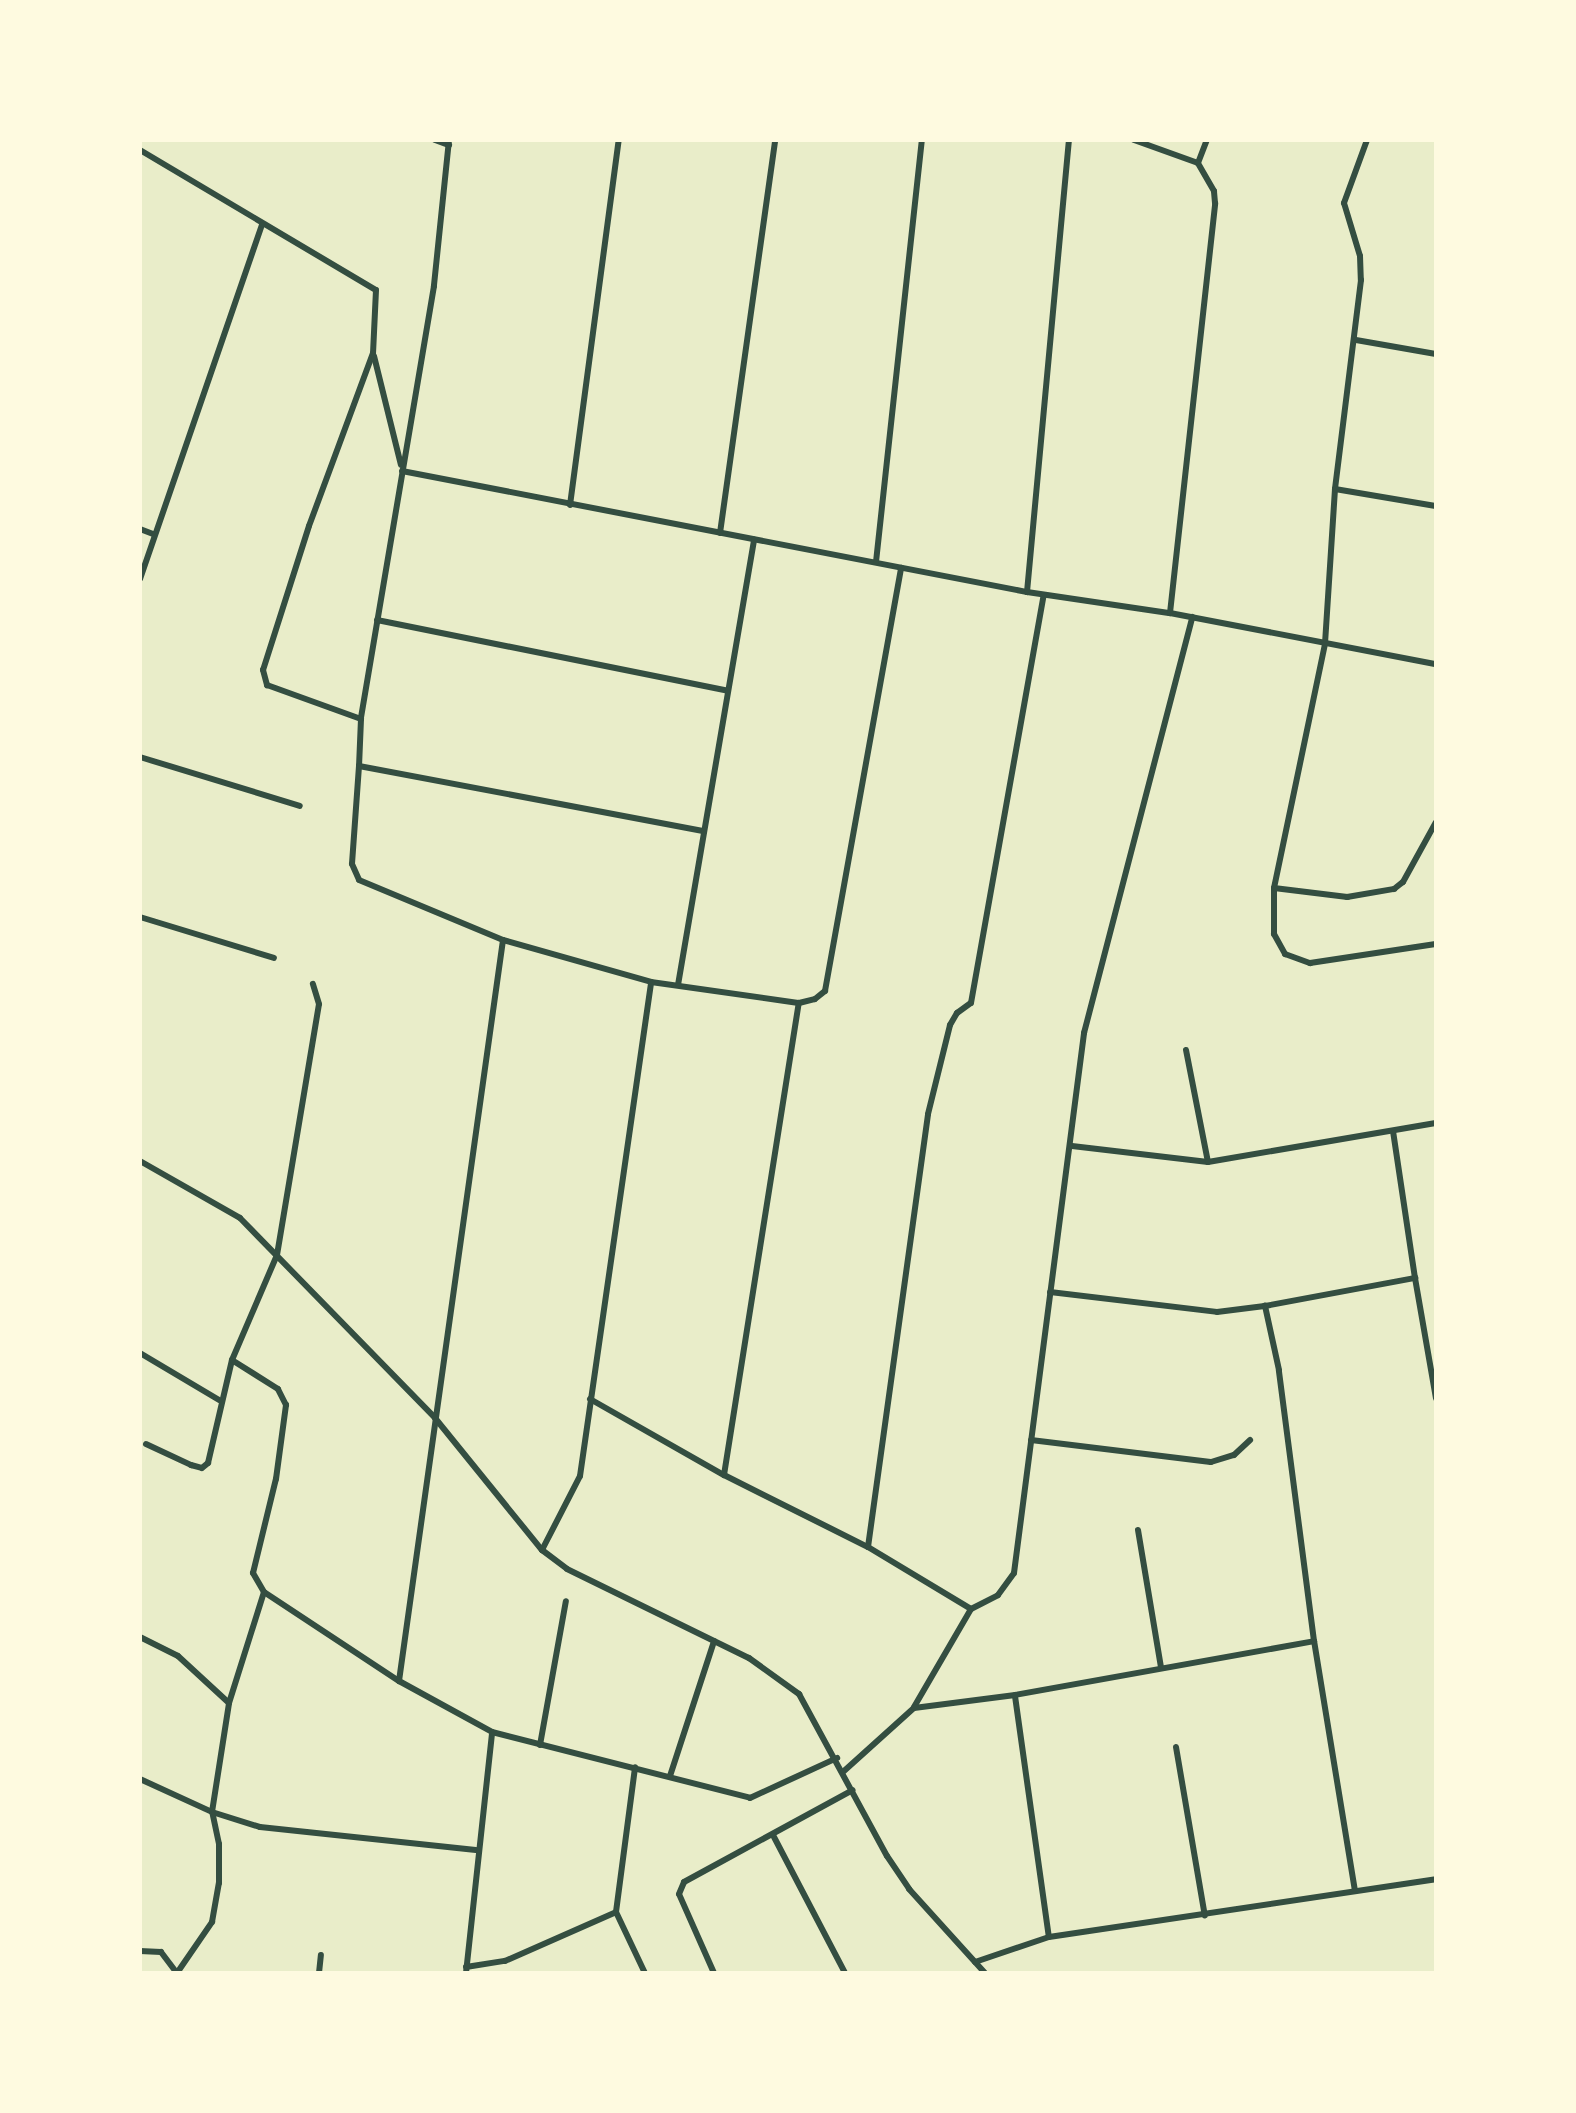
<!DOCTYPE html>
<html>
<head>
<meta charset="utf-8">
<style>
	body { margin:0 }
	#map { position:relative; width:1576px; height:2113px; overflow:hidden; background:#e9edc9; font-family:"Source Sans 3",sans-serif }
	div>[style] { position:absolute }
	.minor>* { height:6px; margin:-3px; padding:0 3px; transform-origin:3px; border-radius:3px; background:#344e41 }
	span { translate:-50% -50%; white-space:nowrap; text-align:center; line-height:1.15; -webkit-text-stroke:8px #fefae0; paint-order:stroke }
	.frame { position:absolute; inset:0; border:142px solid #fefae0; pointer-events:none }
</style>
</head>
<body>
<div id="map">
	<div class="minor">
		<div style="left:435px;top:140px;width:15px;rotate:20deg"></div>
		<div style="left:449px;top:140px;width:147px;rotate:95.9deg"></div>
		<div style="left:434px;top:286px;width:439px;rotate:99.6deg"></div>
		<div style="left:361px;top:719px;width:47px;rotate:92.4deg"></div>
		<div style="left:359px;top:766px;width:350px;rotate:10.7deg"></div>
		<div style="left:1134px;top:140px;width:68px;rotate:19.8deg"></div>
		<div style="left:1367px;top:140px;width:67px;rotate:110.1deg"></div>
		<div style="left:1344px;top:203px;width:55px;rotate:73.2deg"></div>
		<div style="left:1360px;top:256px;width:24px;rotate:88deg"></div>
		<div style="left:1361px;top:280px;width:211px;rotate:97.1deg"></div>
		<div style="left:1335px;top:489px;width:155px;rotate:93.7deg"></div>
		<div style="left:1325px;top:644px;width:249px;rotate:101.8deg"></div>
		<div style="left:1274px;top:888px;width:46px;rotate:90deg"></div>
		<div style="left:1274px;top:934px;width:23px;rotate:61deg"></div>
		<div style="left:1285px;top:954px;width:27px;rotate:20deg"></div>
		<div style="left:1310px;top:963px;width:127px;rotate:-8.6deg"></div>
		<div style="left:140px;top:150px;width:274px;rotate:30.7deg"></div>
		<div style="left:376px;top:290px;width:63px;rotate:92.7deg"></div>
		<div style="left:373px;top:353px;width:184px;rotate:110.3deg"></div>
		<div style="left:309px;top:526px;width:151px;rotate:107.7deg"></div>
		<div style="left:263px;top:670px;width:16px;rotate:75deg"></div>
		<div style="left:267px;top:685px;width:100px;rotate:19.9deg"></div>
		<div style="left:1198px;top:163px;width:25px;rotate:-69deg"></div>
		<div style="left:1356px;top:340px;width:81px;rotate:9.9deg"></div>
		<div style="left:374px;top:356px;width:112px;rotate:76.1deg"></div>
		<div style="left:402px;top:471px;width:637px;rotate:10.96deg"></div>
		<div style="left:1027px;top:592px;width:145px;rotate:8.4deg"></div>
		<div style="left:1170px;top:613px;width:271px;rotate:10.9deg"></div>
		<div style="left:1335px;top:489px;width:102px;rotate:9.6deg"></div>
		<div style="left:570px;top:505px;width:368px;rotate:-82.4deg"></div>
		<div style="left:140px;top:529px;width:14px;rotate:21deg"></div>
		<div style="left:720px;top:533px;width:397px;rotate:-82deg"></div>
		<div style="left:876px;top:562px;width:424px;rotate:-83.8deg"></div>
		<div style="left:140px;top:579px;width:374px;rotate:-71deg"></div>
		<div style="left:1027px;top:592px;width:454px;rotate:-84.7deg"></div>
		<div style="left:1170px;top:613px;width:412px;rotate:-83.7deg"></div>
		<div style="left:1215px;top:203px;width:12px;rotate:-95deg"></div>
		<div style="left:1214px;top:191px;width:32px;rotate:-120deg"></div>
		<div style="left:377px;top:620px;width:358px;rotate:11.4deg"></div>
		<div style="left:140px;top:757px;width:167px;rotate:17deg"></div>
		<div style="left:359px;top:766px;width:98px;rotate:94.1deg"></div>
		<div style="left:352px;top:864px;width:17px;rotate:66deg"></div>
		<div style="left:359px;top:880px;width:156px;rotate:22.6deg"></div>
		<div style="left:503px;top:940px;width:154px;rotate:15.8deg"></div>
		<div style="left:651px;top:982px;width:149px;rotate:8.1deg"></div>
		<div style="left:799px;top:1003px;width:16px;rotate:-14deg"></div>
		<div style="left:815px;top:999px;width:13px;rotate:-39deg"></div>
		<div style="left:825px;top:991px;width:430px;rotate:-79.8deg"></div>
		<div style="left:1274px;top:888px;width:74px;rotate:7deg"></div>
		<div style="left:1347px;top:897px;width:48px;rotate:-9.7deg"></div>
		<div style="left:1394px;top:889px;width:11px;rotate:-38deg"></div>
		<div style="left:1403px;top:882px;width:68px;rotate:-61.2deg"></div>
		<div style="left:140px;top:917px;width:140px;rotate:17deg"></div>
		<div style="left:678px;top:985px;width:452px;rotate:-80.3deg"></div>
		<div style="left:1186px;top:1050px;width:114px;rotate:78.9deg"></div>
		<div style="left:1393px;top:1131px;width:149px;rotate:81.5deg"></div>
		<div style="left:1072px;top:1146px;width:137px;rotate:6.7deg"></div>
		<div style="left:1208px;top:1162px;width:231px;rotate:-9.7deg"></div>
		<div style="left:140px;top:1161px;width:115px;rotate:29.7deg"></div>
		<div style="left:240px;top:1218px;width:279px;rotate:45.7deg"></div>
		<div style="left:435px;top:1418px;width:170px;rotate:51deg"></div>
		<div style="left:542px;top:1550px;width:31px;rotate:37deg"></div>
		<div style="left:567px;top:1569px;width:203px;rotate:26.1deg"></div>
		<div style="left:749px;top:1658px;width:62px;rotate:35.8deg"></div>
		<div style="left:799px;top:1694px;width:184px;rotate:61.5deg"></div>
		<div style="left:887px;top:1856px;width:40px;rotate:56deg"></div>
		<div style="left:909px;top:1889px;width:113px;rotate:47.9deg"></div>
		<div style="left:1050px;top:1292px;width:168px;rotate:6.8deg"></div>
		<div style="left:1217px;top:1312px;width:48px;rotate:-7.1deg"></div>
		<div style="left:140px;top:1353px;width:92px;rotate:30.7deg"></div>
		<div style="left:590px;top:1399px;width:154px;rotate:29.6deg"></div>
		<div style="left:724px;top:1475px;width:161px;rotate:26.6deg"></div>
		<div style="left:868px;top:1547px;width:120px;rotate:31deg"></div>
		<div style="left:1031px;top:1440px;width:181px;rotate:7deg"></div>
		<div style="left:1211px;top:1462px;width:24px;rotate:-17deg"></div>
		<div style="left:1234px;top:1455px;width:22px;rotate:-43deg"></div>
		<div style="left:146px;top:1444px;width:50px;rotate:25deg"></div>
		<div style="left:191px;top:1465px;width:11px;rotate:15deg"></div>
		<div style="left:202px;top:1468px;width:8px;rotate:-40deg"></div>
		<div style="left:208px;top:1463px;width:106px;rotate:-76.9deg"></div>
		<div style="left:724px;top:1475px;width:478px;rotate:-81deg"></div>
		<div style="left:1138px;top:1530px;width:139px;rotate:80.5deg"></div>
		<div style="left:868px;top:1547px;width:437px;rotate:-82.1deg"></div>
		<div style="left:928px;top:1114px;width:92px;rotate:-76.1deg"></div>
		<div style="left:950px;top:1025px;width:14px;rotate:-60deg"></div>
		<div style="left:957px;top:1013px;width:17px;rotate:-36deg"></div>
		<div style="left:971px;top:1003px;width:414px;rotate:-79.9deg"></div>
		<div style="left:542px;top:1550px;width:83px;rotate:-62.8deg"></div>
		<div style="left:580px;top:1476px;width:499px;rotate:-81.8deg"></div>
		<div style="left:264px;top:1592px;width:162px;rotate:33.4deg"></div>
		<div style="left:399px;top:1681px;width:106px;rotate:28.7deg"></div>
		<div style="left:492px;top:1732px;width:266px;rotate:14.3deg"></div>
		<div style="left:750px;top:1798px;width:96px;rotate:-24.7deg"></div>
		<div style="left:971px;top:1609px;width:30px;rotate:-27deg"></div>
		<div style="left:998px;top:1595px;width:27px;rotate:-54deg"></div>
		<div style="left:1014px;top:1573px;width:545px;rotate:-82.61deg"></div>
		<div style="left:1084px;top:1033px;width:430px;rotate:-75.4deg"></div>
		<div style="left:140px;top:1637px;width:42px;rotate:26.6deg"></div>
		<div style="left:178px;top:1656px;width:69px;rotate:42.7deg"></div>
		<div style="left:399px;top:1681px;width:748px;rotate:-82.01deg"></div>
		<div style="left:1015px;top:1696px;width:243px;rotate:82deg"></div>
		<div style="left:914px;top:1707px;width:113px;rotate:-59.8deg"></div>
		<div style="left:540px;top:1745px;width:146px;rotate:-79.8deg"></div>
		<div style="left:1176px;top:1747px;width:171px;rotate:80.3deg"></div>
		<div style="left:844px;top:1771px;width:94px;rotate:-42deg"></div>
		<div style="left:914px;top:1708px;width:102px;rotate:-7.3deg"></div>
		<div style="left:1015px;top:1695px;width:304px;rotate:-10.2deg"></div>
		<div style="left:670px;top:1776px;width:142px;rotate:-71.9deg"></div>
		<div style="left:140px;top:1779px;width:79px;rotate:24.6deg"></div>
		<div style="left:212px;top:1812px;width:50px;rotate:17.4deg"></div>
		<div style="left:260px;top:1827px;width:217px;rotate:6.1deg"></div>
		<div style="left:774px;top:1837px;width:153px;rotate:62.4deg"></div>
		<div style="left:1355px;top:1891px;width:253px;rotate:-99.3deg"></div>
		<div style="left:1314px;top:1641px;width:273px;rotate:-97.4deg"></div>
		<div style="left:1279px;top:1370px;width:66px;rotate:-102.3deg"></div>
		<div style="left:1265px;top:1306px;width:153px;rotate:-10.6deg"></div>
		<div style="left:1415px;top:1278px;width:122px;rotate:80.1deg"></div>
		<div style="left:616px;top:1912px;width:68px;rotate:64.6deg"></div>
		<div style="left:140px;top:1951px;width:21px;rotate:3deg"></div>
		<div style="left:161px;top:1952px;width:26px;rotate:53deg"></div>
		<div style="left:177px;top:1973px;width:62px;rotate:-55.5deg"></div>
		<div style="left:212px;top:1922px;width:40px;rotate:-80deg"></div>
		<div style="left:219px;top:1883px;width:39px;rotate:-90deg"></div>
		<div style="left:219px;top:1844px;width:33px;rotate:-102deg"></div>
		<div style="left:212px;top:1812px;width:110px;rotate:-81.1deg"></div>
		<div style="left:229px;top:1703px;width:116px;rotate:-72.5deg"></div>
		<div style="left:264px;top:1592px;width:22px;rotate:-120deg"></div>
		<div style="left:253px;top:1573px;width:97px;rotate:-76.3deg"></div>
		<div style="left:276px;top:1479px;width:75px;rotate:-82.3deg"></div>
		<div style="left:286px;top:1405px;width:18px;rotate:-117deg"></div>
		<div style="left:278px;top:1389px;width:54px;rotate:-147.8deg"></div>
		<div style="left:232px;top:1360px;width:114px;rotate:-66.8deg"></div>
		<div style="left:277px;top:1255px;width:254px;rotate:-80.5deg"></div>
		<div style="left:319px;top:1004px;width:21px;rotate:-107deg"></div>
		<div style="left:975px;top:1962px;width:78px;rotate:-18.7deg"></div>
		<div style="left:1049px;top:1937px;width:391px;rotate:-8.5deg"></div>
		<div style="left:466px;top:1967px;width:39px;rotate:-9deg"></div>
		<div style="left:505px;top:1961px;width:121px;rotate:-23.8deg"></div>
		<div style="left:616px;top:1912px;width:146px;rotate:-82.5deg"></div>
		<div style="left:319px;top:1973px;width:18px;rotate:-84deg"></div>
		<div style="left:466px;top:1973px;width:242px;rotate:-83.8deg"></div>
		<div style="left:714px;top:1973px;width:86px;rotate:-113.9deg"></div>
		<div style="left:679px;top:1894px;width:13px;rotate:-67deg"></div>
		<div style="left:684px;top:1882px;width:192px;rotate:-28.6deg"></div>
	</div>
	<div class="frame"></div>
</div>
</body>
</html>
